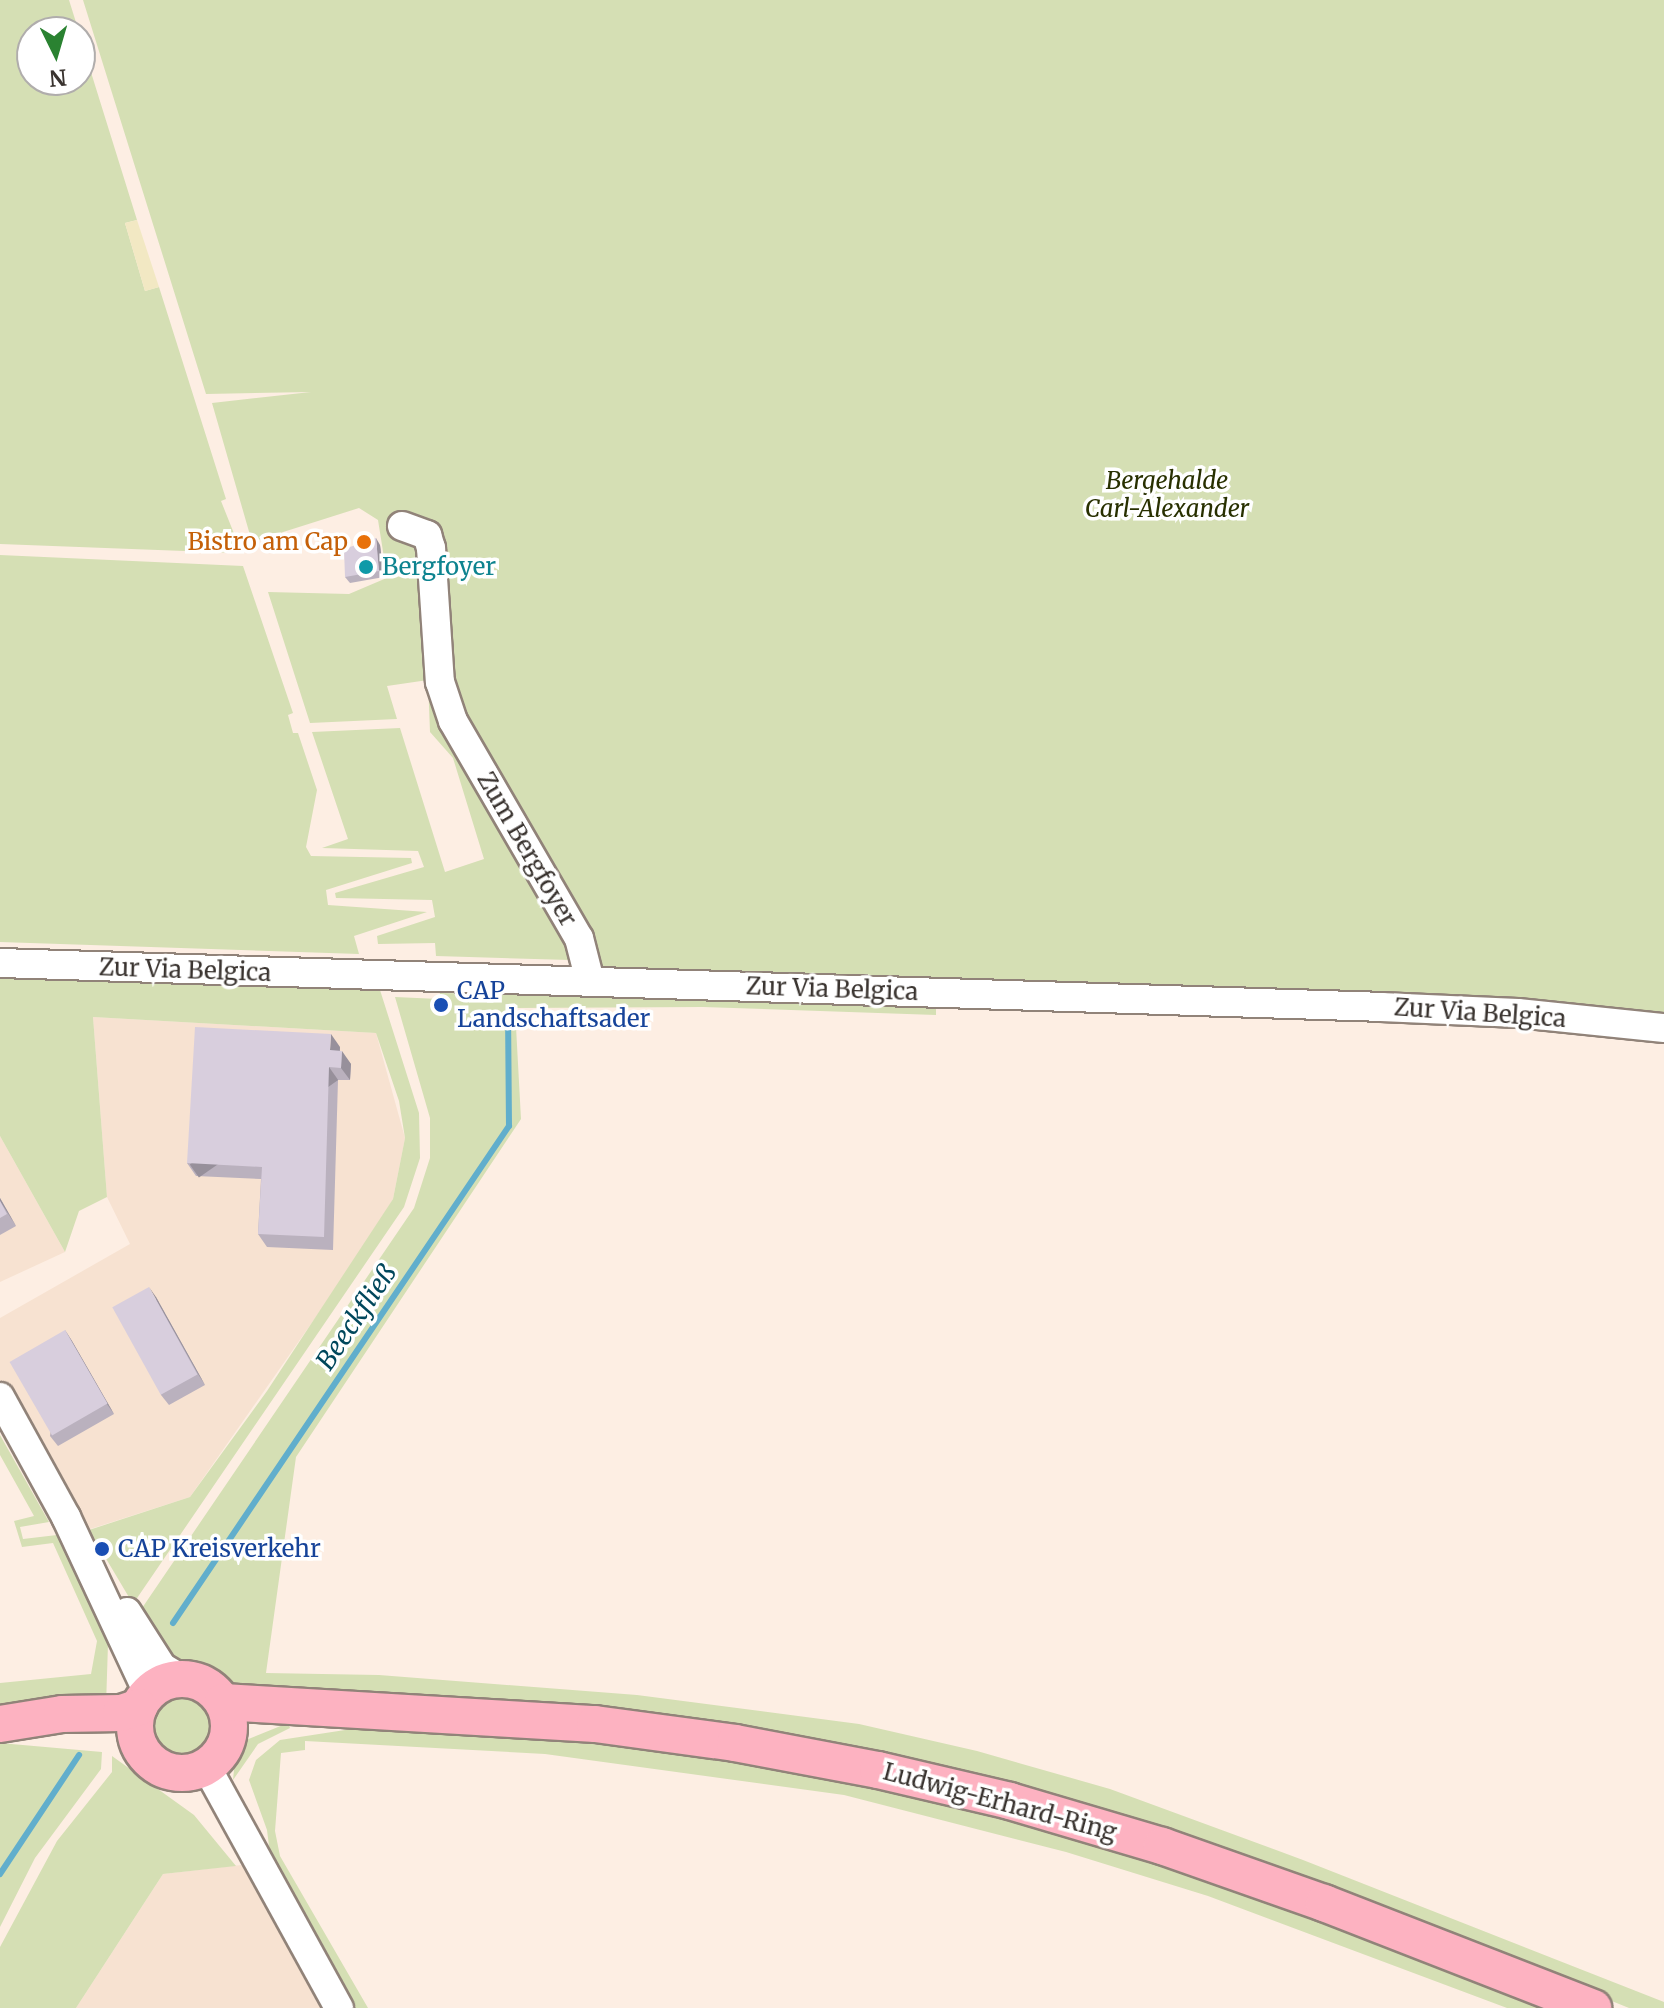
<!DOCTYPE html>
<html>
<head>
<meta charset="utf-8">
<style>
	body { margin:0 }
	#map { position:relative; width:1664px; height:2008px; overflow:hidden; background:#fdeee3; font-family:Merriweather,serif }
	div>[style] { position:absolute }
	.built>* { inset:0; background:#f7e2d1 }
	.green>* { inset:0; background:#d5dfb4 }
	.round { border-radius:50% }
	.sand>* { inset:0; background:#f2e8c3 }
	.stream>* { height:6px; margin:-3px; padding:0 3px; transform-origin:3px; border-radius:3px; background:#61aecc }
	.roads { filter:drop-shadow(2px 0 #918379) drop-shadow(-2px 0 #918379) drop-shadow(0 2px #918379) drop-shadow(0 -2px #918379) }
	.minor>* { height:28px; margin:-14px; padding:0 14px; transform-origin:14px; border-radius:14px; background:#fff }
	.major>* { height:36px; margin:-18px; padding:0 18px; transform-origin:18px; border-radius:18px; background:#fdb2c1 }
	.major>.ring { margin:-18px; padding:0; box-sizing:content-box; background:none; border:36px solid #fdb2c1; border-radius:50% }
	.wall>* { inset:0; background:#bab1be }
	.shaded-wall>* { inset:0; background:#97909b; transform-origin:0 0 }
	.building>* { inset:0; background:#d8cedd; transform-origin:0 0 }
	.dots>* { width:22px; height:22px; translate:-50% -50%; box-sizing:border-box; border:4px solid #fff; border-radius:50% }
	span { translate:-50% -50%; white-space:nowrap; text-align:center; line-height:1.15; -webkit-text-stroke:7px #fff; paint-order:stroke }
	.park-label { font-size:24px; color:#283000; font-style:italic }
	.food-label { font-size:24px; color:#c56008 }
	.right { translate:-100% -50%; text-align:right }
	.culture-label { font-size:24px; color:#0d838f }
	.left { translate:0 -50%; text-align:left }
	.street-label { font-size:24px; color:#39332f }
	.transit-label { font-size:24px; color:#164399 }
	.water-label { font-size:26px; color:#00475c; font-style:italic }
	.north { position:absolute; left:16px; top:16px; width:80px; height:80px; box-sizing:border-box; background:#fff; border:2px solid #b0adac; border-radius:50%; rotate:175deg; font-size:22px; font-weight:700; line-height:32px; text-align:center; color:#39332f }
	.north::after { content:''; display:block; margin:auto; width:28px; height:36px; background:#2a8231; clip-path:polygon(50% 0,100% 100%,50% 72%,0 100%) }
</style>
</head>
<body>
<div id="map">
	<div class="built">
		<div style="clip-path:polygon(93px 1017px,376px 1033px,405px 1138px,393px 1199px,371px 1238px,190px 1497px,84px 1531px,0 1380px,0 1318px,130px 1244px,107px 1197px)"></div>
		<div style="clip-path:polygon(0 1136px,65px 1252px,0 1282px)"></div>
		<div style="clip-path:polygon(250px 1864px,332px 2008px,76px 2008px,163px 1874px)"></div>
	</div>
	<div class="green">
		<div style="clip-path:polygon(0 0,69px 0,79px 32px,32px 32px,32px 80px,80px 80px,80px 37px,137px 220px,125px 223px,145px 291px,159px 287px,226px 499px,221px 501px,239px 546px,237px 553px,0 544px)"></div>
		<div style="clip-path:polygon(83px 0,1664px 0,1664px 1022px,582px 970px,570px 960px,436px 956px,435px 943px,378px 944px,377px 936px,435px 917px,432px 900px,336px 898px,335px 893px,424px 867px,418px 851px,322px 848px,348px 839px,312px 732px,400px 728px,445px 872px,484px 859px,453px 758px,430px 732px,428px 680px,387px 686px,397px 719px,310px 723px,268px 592px,349px 594px,389px 577px,419px 576px,417px 566px,385px 564px,378px 520px,359px 508px,252px 542px,212px 403px,311px 392px,206px 394px)"></div>
		<div style="clip-path:polygon(0 555px,243px 566px,293px 713px,288px 715px,293px 733px,298px 733px,317px 790px,306px 847px,311px 856px,411px 858px,412px 863px,326px 890px,328px 905px,427px 912px,354px 936px,359px 954px,0 942px)"></div>
		<div style="clip-path:polygon(0 969px,380px 990px,419px 1113px,420px 1158px,404px 1207px,133px 1604px,89px 1530px,190px 1497px,267px 1391px,393px 1199px,405px 1138px,399px 1101px,376px 1033px,93px 1017px,107px 1197px,79px 1211px,65px 1252px,0 1136px)"></div>
		<div style="clip-path:polygon(440px 993px,932px 1000px,936px 1008px,936px 1015px,703px 1007px,515px 1008px,521px 1119px,296px 1457px,266px 1673px,379px 1675px,637px 1695px,859px 1724px,977px 1751px,1110px 1789px,1303px 1860px,1664px 2002px,1664px 2008px,1629px 2008px,1446px 1934px,959px 1775px,227px 1687px,180px 1667px,138px 1614px,414px 1208px,430px 1158px,430px 1118px,395px 997px,439px 999px)"></div>
		<div style="clip-path:polygon(0 1435px,49px 1522px,20px 1527px,23px 1539px,57px 1535px,108px 1644px,106px 1706px,0 1710px,0 1683px,91px 1674px,97px 1641px,53px 1543px,22px 1547px,14px 1521px,34px 1516px,0 1455px)"></div>
		<div class="round" style="left:148px;top:1690px;width:72px;height:72px"></div>
		<div style="clip-path:polygon(288px 1723px,290px 1728px,258px 1744px,233px 1780px,236px 1750px,246px 1740px)"></div>
		<div style="clip-path:polygon(358px 1728px,636px 1747px,785px 1769px,936px 1801px,1111px 1849px,1289px 1909px,1543px 2008px,1507px 2008px,1208px 1896px,1066px 1852px,844px 1795px,545px 1754px,305px 1741px,305px 1750px,281px 1753px,275px 1831px,280px 1856px,368px 2008px,354px 2008px,271px 1862px,267px 1830px,249px 1780px,256px 1760px,280px 1740px)"></div>
		<div style="clip-path:polygon(0 1743px,102px 1752px,101px 1769px,35px 1858px,0 1927px)"></div>
		<div style="clip-path:polygon(112px 1756px,194px 1815px,236px 1866px,163px 1874px,76px 2008px,0 2008px,0 1947px,57px 1841px,112px 1772px)"></div>
	</div>
	<div class="sand">
		<div style="clip-path:polygon(137px 220px,159px 287px,145px 291px,125px 223px)"></div>
	</div>
	<div class="stream">
		<div style="left:173px;top:1623px;width:600px;rotate:-55.94deg"></div>
		<div style="left:509px;top:1126px;width:113px;rotate:-90.5deg"></div>
		<div style="left:0;top:1874px;width:143px;rotate:-56.4deg"></div>
	</div>
	<div class="roads">
		<div class="minor">
			<div style="left:402px;top:526px;width:27px;rotate:20deg"></div>
			<div style="left:427px;top:535px;width:14px;rotate:73deg"></div>
			<div style="left:431px;top:548px;width:134px;rotate:86.2deg"></div>
			<div style="left:440px;top:682px;width:41px;rotate:71.6deg"></div>
			<div style="left:453px;top:721px;width:251px;rotate:59.9deg"></div>
			<div style="left:579px;top:938px;width:44px;rotate:75.7deg"></div>
			<div style="left:0;top:963px;width:1382px;rotate:1.82deg"></div>
			<div style="left:1381px;top:1007px;width:137px;rotate:2.5deg"></div>
			<div style="left:1518px;top:1013px;width:147px;rotate:5.9deg"></div>
			<div style="left:0;top:1397px;width:137px;rotate:61.2deg"></div>
			<div style="left:66px;top:1517px;width:194px;rotate:65deg"></div>
			<div style="left:127px;top:1612px;width:65px;rotate:57.5deg"></div>
			<div style="left:162px;top:1667px;width:23px;rotate:31deg"></div>
			<div style="left:206px;top:1766px;width:276px;rotate:61.2deg"></div>
		</div>
		<div class="major">
			<div class="ring" style="left:135px;top:1679px;width:58px;height:58px"></div>
			<div style="left:223px;top:1702px;width:373px;rotate:3.4deg"></div>
			<div style="left:595px;top:1724px;width:141px;rotate:7.7deg"></div>
			<div style="left:735px;top:1743px;width:146px;rotate:10.7deg"></div>
			<div style="left:878px;top:1770px;width:136px;rotate:13.2deg"></div>
			<div style="left:1010px;top:1801px;width:159px;rotate:16.5deg"></div>
			<div style="left:1162px;top:1846px;width:172px;rotate:19.4deg"></div>
			<div style="left:1324px;top:1903px;width:289px;rotate:21.3deg"></div>
			<div style="left:0;top:1724px;width:63px;rotate:-9.2deg"></div>
			<div style="left:62px;top:1714px;width:59px;rotate:-1deg"></div>
			<div style="left:121px;top:1713px;width:19px;rotate:-18deg"></div>
		</div>
	</div>
	<div class="wall">
		<div style="clip-path:polygon(380px 545px,384px 577px,350px 583px,345px 577px)"></div>
		<div style="clip-path:polygon(340px 1047px,340px 1051px,351px 1064px,350px 1080px,338px 1080px,333px 1250px,267px 1247px,258px 1234px,261px 1179px,196px 1176px,187px 1163px)"></div>
		<div style="clip-path:polygon(0 1198px,16px 1226px,0 1235px)"></div>
		<div style="clip-path:polygon(156px 1297px,205px 1385px,169px 1405px,161px 1395px)"></div>
		<div style="clip-path:polygon(65px 1330px,72px 1341px,114px 1414px,58px 1446px,50px 1436px)"></div>
	</div>
	<div class="shaded-wall">
		<div style="clip-path:polygon(376px 538px,380px 545px,384px 577px,379px 571px)"></div>
		<div style="clip-path:polygon(331px 1034px,340px 1047px,339px 1063px,330px 1050px)"></div>
		<div style="clip-path:polygon(342px 1051px,351px 1064px,350px 1080px,341px 1068px)"></div>
		<div style="left:329px;top:1067px;width:16px;height:170px;rotate:55deg"></div>
		<div style="clip-path:polygon(0 1198px,16px 1226px,0 1201px)"></div>
		<div style="clip-path:polygon(149px 1287px,156px 1297px,205px 1385px,198px 1374px)"></div>
		<div style="clip-path:polygon(65px 1330px,72px 1341px,114px 1414px,107px 1404px)"></div>
	</div>
	<div class="building">
		<div style="clip-path:polygon(376px 538px,379px 571px,345px 577px,344px 549px)"></div>
		<div style="clip-path:polygon(195px 1027px,331px 1034px,330px 1050px,342px 1051px,341px 1068px,329px 1067px,324px 1237px,258px 1234px,262px 1167px,187px 1163px)"></div>
		<div style="clip-path:polygon(0 1201px,7px 1214px,0 1218px)"></div>
		<div style="left:149px;top:1287px;width:100px;height:42px;rotate:61deg"></div>
		<div style="left:65px;top:1330px;width:85px;height:64px;rotate:60deg"></div>
	</div>
	<div class="dots">
		<div style="left:364px;top:542px;background:#e8710a"></div>
		<div style="left:366px;top:567px;background:#0f9aa8"></div>
		<div style="left:441px;top:1005px;background:#1a4fb4"></div>
		<div style="left:102px;top:1549px;background:#1a4fb4"></div>
	</div>
	<div class="park-label">
		<span style="left:1167px;top:495px">Bergehalde<br>Carl-Alexander</span>
	</div>
	<div class="food-label">
		<span class="right" style="left:348px;top:542px">Bistro am Cap</span>
	</div>
	<div class="culture-label">
		<span class="left" style="left:382px;top:567px">Bergfoyer</span>
	</div>
	<div class="street-label">
		<span style="left:527px;top:849px;rotate:60deg">Zum Bergfoyer</span>
		<span style="left:185px;top:970px;rotate:2deg">Zur Via Belgica</span>
		<span style="left:832px;top:989px;rotate:2deg">Zur Via Belgica</span>
		<span style="left:1480px;top:1013px;rotate:4deg">Zur Via Belgica</span>
		<span style="left:1000px;top:1802px;rotate:15deg">Ludwig-Erhard-Ring</span>
	</div>
	<div class="transit-label">
		<span class="left" style="left:457px;top:1005px">CAP<br>Landschaftsader</span>
		<span class="left" style="left:118px;top:1549px">CAP Kreisverkehr</span>
	</div>
	<div class="water-label">
		<span style="left:356px;top:1317px;rotate:-56deg">Beeckfließ</span>
	</div>
	<div class="north">N</div>
</div>
</body>
</html>
